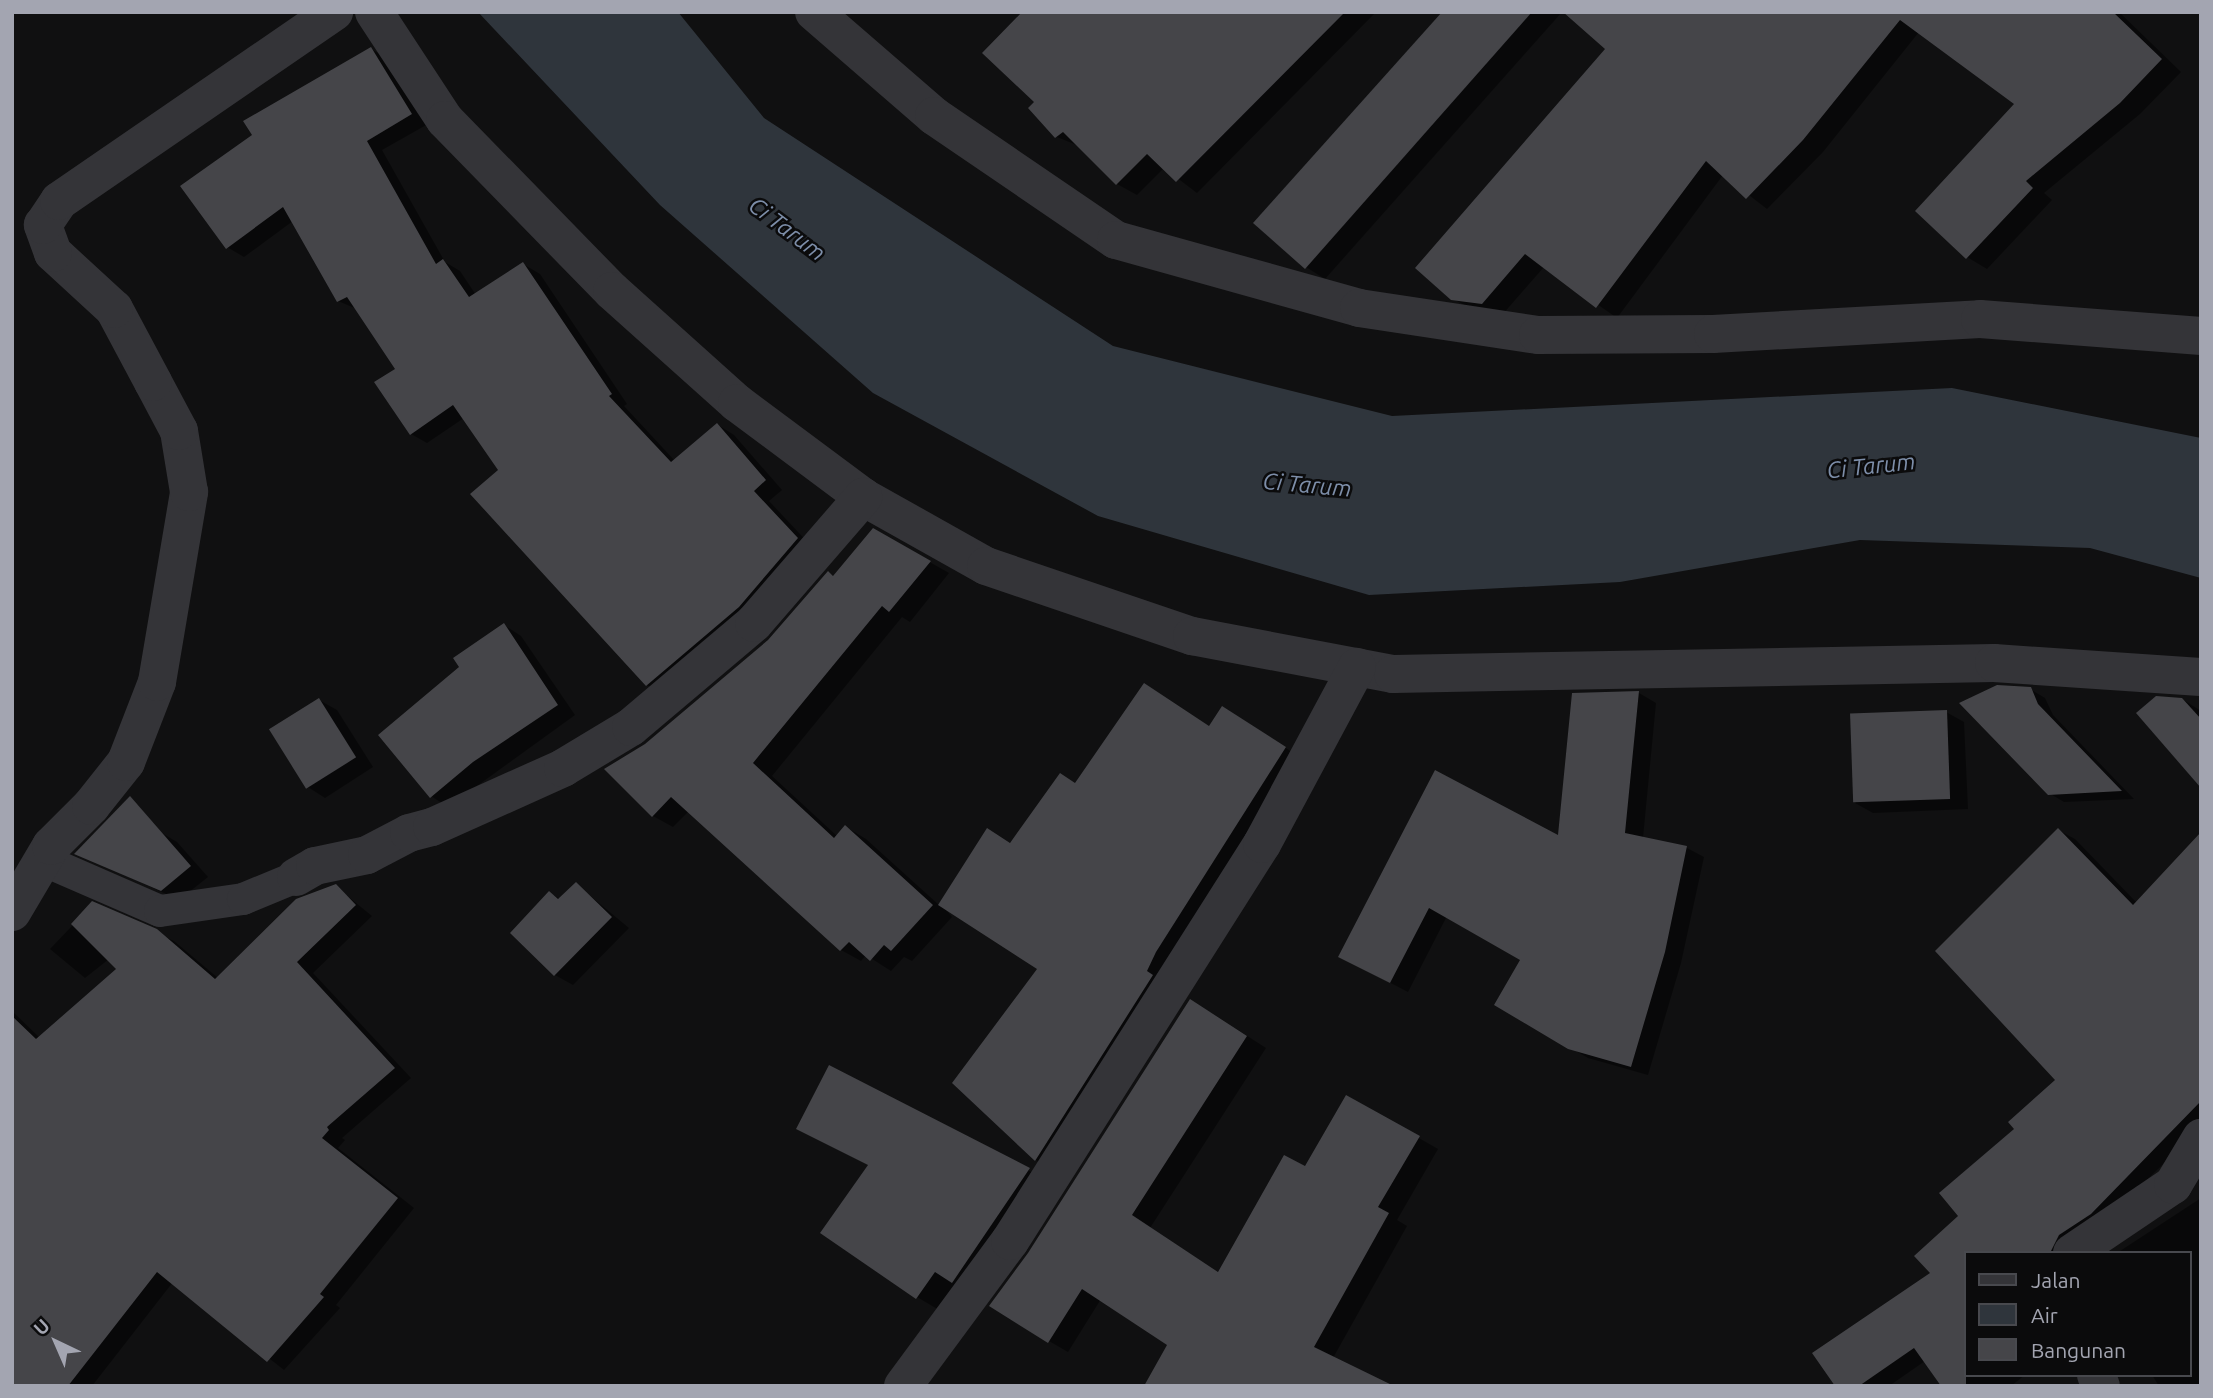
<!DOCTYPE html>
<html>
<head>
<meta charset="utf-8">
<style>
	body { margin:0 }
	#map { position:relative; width:2213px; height:1398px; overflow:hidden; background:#101011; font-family:Ubuntu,sans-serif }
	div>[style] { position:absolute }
	.water>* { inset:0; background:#2f353c }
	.shadow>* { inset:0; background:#0007 }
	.building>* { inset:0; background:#454549; transform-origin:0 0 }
	.service>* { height:32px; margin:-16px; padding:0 16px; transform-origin:16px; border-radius:16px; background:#343438 }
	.minor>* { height:38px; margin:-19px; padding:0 19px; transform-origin:19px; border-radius:19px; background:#343438 }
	span { translate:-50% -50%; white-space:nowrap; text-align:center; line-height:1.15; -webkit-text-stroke:5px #0b0b0c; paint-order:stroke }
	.water-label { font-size:23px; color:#7d8ea9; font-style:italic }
	.frame { position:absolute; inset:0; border:14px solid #a3a5b1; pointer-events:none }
	.legend { position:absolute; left:1964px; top:1251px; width:228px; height:126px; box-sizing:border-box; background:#0b0b0c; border:2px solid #48494e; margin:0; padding:9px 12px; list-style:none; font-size:21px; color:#a3a5b1 }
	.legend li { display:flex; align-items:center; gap:14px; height:35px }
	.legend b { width:35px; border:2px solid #48494e }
	.north { position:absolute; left:21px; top:1307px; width:70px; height:70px; -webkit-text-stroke:5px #0b0b0c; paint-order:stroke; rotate:316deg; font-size:19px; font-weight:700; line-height:28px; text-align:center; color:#a3a5b1 }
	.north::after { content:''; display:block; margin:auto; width:24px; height:32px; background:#a3a5b1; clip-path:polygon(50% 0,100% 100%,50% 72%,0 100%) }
</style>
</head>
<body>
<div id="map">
	<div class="water">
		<div style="clip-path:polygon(478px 12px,678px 12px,764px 118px,1113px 346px,1392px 416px,1952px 388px,2201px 438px,2201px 578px,2090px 548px,1860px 540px,1620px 582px,1369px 595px,1098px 516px,873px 393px,660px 205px)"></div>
	</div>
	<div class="shadow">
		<div style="clip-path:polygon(1024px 12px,1376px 12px,1197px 193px,1164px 168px,1137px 195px,1117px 184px,1079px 146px,1057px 137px,1037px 103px)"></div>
		<div style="clip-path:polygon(1443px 12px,1562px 12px,1325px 279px,1306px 267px)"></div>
		<div style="clip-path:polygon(1566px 12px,2119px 12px,2181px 72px,2140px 114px,2044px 193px,2052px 200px,1987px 269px,1967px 257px,2017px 103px,1919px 32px,1823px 152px,1767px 209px,1723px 175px,1617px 318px,1544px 267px,1502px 315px,1473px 310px,1452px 298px,1608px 49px)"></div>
		<div style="clip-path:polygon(371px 49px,387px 58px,428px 124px,382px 150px,445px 262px,460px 271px,476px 295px,523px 264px,540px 274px,627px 404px,624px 406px,675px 461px,718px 425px,734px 435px,782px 490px,769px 501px,814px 549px,663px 694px,647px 685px,464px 418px,427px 443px,411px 434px,397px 369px,357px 309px,338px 301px,293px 221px,244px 257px,227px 247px)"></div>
		<div style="clip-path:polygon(873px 530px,949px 573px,910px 622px,902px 617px,772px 776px,837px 836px,846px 827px,866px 839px,939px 905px,1076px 784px,1210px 727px,1240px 718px,1301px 758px,1052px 1169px,1036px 1160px,954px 1083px,1039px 968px,943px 906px,952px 917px,912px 961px,904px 957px,891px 971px,866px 955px,861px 961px,841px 950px,689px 811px,673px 827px,653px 816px,646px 745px,769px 641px,829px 573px,835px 577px)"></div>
		<div style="clip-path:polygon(504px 625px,521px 636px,575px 715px,448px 807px,431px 796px,462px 668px)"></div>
		<div style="clip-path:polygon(2030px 689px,2045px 698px,2053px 715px,2134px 799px,2064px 802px,2049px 793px)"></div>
		<div style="clip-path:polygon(1639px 693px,1656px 703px,1643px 838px,1687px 848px,1704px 857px,1681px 963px,1648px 1075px,1588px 1058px,1497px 1004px,1523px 959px,1447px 916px,1408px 992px,1358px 966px,1436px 772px,1560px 837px,1573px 694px)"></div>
		<div style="clip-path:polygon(2182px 699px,2201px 711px,2201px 785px)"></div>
		<div style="clip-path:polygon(319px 700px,337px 710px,373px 767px,325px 798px,308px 787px)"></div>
		<div style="clip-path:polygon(1946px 712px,1964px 722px,1968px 809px,1873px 813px,1855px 803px)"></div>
		<div style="clip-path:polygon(2058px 830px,2075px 839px,2137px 903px,2201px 835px,2201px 1127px,2072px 1253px,1966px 1253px,1966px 1375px,2025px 1375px,2011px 1386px,1943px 1386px,1925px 1361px,1889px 1386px,1837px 1386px,1932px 1273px,1961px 1216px,2017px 1129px,2058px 1080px)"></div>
		<div style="clip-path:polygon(160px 832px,177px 842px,208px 877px,179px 900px,121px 873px)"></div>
		<div style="clip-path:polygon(576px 884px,629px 928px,573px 985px,555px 975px,550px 893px,560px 899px)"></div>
		<div style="clip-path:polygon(335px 886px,372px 916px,313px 973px,411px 1078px,342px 1138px,345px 1140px,338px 1148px,414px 1208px,336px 1305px,340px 1308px,284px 1370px,173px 1282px,92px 1386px,12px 1386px,12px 1011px,40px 1038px,119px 969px,109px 959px,85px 978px,50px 949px,93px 904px,174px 941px,218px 978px)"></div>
		<div style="clip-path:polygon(1210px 1012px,1266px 1048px,1150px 1228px,1220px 1273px,1306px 1169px,1347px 1097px,1438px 1149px,1397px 1220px,1407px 1226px,1333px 1358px,1101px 1299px,1068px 1352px,1049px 1341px)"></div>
		<div style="clip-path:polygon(829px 1068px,1051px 1182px,939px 1310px,917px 1297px,869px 1165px,798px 1129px)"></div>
		<div style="clip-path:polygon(2201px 1198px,2201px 1386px,2159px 1386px,2152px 1375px,2190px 1375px,2190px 1253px,2117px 1253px)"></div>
	</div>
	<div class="building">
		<div style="clip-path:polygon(1022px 12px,1345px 12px,1176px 182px,1147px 154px,1116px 185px,1063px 132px,1055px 138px,1028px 108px,1034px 102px,982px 53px)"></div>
		<div style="clip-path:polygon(1442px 12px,1532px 12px,1305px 269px,1253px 223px)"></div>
		<div style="clip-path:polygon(1563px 12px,2113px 12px,2162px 59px,2120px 103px,2026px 181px,2033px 188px,1966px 259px,1915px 211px,2014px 104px,1900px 20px,1803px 140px,1746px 199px,1706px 161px,1596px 308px,1525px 254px,1482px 304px,1451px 300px,1415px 268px,1605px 49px)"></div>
		<div style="clip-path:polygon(371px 47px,412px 114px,367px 141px,436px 264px,443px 259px,469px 297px,523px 262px,612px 394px,609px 396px,671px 462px,717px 423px,766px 480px,754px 491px,798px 538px,739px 607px,646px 686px,470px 494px,498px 470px,453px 405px,410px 435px,374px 382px,395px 369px,347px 297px,337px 302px,283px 207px,226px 249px,180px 186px,252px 135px,243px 121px)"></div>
		<div style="clip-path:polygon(873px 528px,931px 561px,889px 612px,882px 606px,753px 763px,834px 838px,845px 825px,933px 905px,891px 951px,884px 945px,870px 961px,849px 942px,840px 951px,671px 797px,652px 817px,604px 769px,645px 744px,768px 640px,828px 571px,833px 576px)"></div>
		<div style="clip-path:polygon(504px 623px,558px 705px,473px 762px,430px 798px,378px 735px,459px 667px,453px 658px)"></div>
		<div style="clip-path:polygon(1144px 683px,1209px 726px,1222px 706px,1286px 747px,1156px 952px,1147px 971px,1153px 975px,1035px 1161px,952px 1083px,1037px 969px,938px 905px,987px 828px,1010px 843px,1060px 773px,1075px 783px)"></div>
		<div style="clip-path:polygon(1997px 685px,2031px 687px,2038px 704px,2122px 791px,2048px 795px,1959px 703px)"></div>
		<div style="clip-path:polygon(1639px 691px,1625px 833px,1687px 846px,1665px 952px,1631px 1067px,1568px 1049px,1494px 1005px,1520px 960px,1429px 908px,1390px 983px,1338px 957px,1435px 770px,1558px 835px,1572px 693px)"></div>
		<div style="clip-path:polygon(2156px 696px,2182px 698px,2201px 719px,2201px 788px,2136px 713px)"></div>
		<div style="left:319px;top:698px;width:70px;height:59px;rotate:58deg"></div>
		<div style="left:1947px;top:710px;width:89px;height:97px;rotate:88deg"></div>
		<div style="clip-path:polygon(130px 796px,191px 866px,161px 891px,74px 854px)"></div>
		<div style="clip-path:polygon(2058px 828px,2133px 905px,2201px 832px,2201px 1101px,2091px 1214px,2059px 1235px,2050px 1253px,1966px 1253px,1966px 1386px,1941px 1386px,1914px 1348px,1859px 1386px,1835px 1386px,1812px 1353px,1930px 1273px,1914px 1256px,1958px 1216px,1939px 1193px,2014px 1129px,2008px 1122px,2055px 1080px,1935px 951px)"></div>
		<div style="clip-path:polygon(576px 882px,612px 917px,554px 976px,510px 933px,549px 891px,558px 899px)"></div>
		<div style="clip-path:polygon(336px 884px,356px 905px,297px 962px,395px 1068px,327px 1127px,329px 1130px,322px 1138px,398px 1198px,320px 1294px,324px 1297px,267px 1362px,157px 1272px,68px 1386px,12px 1386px,12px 1016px,36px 1039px,116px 969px,71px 924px,92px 901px,157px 929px,215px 979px,296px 899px)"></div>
		<div style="clip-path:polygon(1190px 999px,1247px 1036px,1132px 1215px,1218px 1272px,1284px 1155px,1305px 1166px,1346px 1095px,1420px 1136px,1378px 1207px,1389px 1213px,1314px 1347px,1394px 1386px,1144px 1386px,1167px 1345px,1082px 1289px,1048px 1343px,989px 1306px,1028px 1253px)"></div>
		<div style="clip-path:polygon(829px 1065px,1030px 1168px,952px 1283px,935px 1272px,916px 1299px,820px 1233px,868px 1165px,796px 1129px)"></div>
	</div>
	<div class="service">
		<div style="left:45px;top:861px;width:125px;rotate:23.5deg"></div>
		<div style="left:160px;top:911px;width:84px;rotate:-8.2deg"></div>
		<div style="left:243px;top:899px;width:57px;rotate:-22.5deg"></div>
	</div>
	<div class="minor">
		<div style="left:374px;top:12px;width:129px;rotate:56.7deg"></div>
		<div style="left:445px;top:120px;width:239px;rotate:45.7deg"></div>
		<div style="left:612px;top:291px;width:168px;rotate:41.9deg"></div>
		<div style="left:737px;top:403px;width:157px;rotate:36.7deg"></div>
		<div style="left:863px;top:497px;width:141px;rotate:29.3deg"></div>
		<div style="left:986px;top:566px;width:218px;rotate:18.8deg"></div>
		<div style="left:1192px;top:636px;width:205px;rotate:10.7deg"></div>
		<div style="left:1393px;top:674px;width:601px;rotate:-1.05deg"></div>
		<div style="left:1994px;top:663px;width:207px;rotate:3.9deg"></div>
		<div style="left:814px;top:12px;width:159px;rotate:40.9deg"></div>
		<div style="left:934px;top:116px;width:220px;rotate:34.3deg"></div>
		<div style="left:1116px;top:240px;width:252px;rotate:15.6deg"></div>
		<div style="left:1359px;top:308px;width:181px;rotate:8.6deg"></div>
		<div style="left:1538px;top:335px;width:175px;rotate:-0.3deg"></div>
		<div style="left:1713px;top:334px;width:267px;rotate:-3.2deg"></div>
		<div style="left:1980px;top:319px;width:222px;rotate:4.4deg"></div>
		<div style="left:296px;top:877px;width:22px;rotate:-30deg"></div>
		<div style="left:315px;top:866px;width:53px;rotate:-11.9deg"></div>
		<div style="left:367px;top:855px;width:47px;rotate:-27.6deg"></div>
		<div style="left:409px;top:833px;width:24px;rotate:-15deg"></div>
		<div style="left:432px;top:827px;width:144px;rotate:-24.2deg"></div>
		<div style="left:563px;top:768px;width:79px;rotate:-31.1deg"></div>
		<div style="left:631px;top:727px;width:161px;rotate:-40.2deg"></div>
		<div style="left:754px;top:623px;width:167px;rotate:-49.1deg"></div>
		<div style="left:12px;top:912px;width:77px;rotate:-59.4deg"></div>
		<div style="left:51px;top:846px;width:57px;rotate:-45deg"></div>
		<div style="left:91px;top:806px;width:56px;rotate:-51.5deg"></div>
		<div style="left:126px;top:762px;width:86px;rotate:-68.8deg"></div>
		<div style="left:157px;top:682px;width:193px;rotate:-80.4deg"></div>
		<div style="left:189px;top:492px;width:62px;rotate:-99.3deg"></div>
		<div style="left:179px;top:431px;width:55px;rotate:-118deg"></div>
		<div style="left:153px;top:382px;width:83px;rotate:-118.1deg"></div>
		<div style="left:114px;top:309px;width:83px;rotate:-137.4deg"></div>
		<div style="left:53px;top:253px;width:30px;rotate:-110deg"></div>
		<div style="left:43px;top:225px;width:29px;rotate:-56deg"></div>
		<div style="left:59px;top:201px;width:334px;rotate:-34.5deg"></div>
		<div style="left:2072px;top:1253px;width:122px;rotate:-34deg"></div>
		<div style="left:2173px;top:1185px;width:55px;rotate:-59.2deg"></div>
		<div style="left:2096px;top:1375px;width:12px;rotate:66deg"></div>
		<div style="left:903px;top:1386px;width:180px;rotate:-53.6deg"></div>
		<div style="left:1010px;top:1241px;width:470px;rotate:-57.6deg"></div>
		<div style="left:1262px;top:844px;width:201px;rotate:-61.8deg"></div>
	</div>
	<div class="water-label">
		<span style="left:787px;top:229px;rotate:37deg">Ci Tarum</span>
		<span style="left:1871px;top:466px;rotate:-6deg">Ci Tarum</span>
		<span style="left:1307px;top:485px;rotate:5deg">Ci Tarum</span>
	</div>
	<div class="frame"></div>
	<ul class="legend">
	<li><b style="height:9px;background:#343438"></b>Jalan</li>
	<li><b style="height:19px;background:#2f353c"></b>Air</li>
	<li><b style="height:19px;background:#454549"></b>Bangunan</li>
	</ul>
	<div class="north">U</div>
</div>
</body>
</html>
